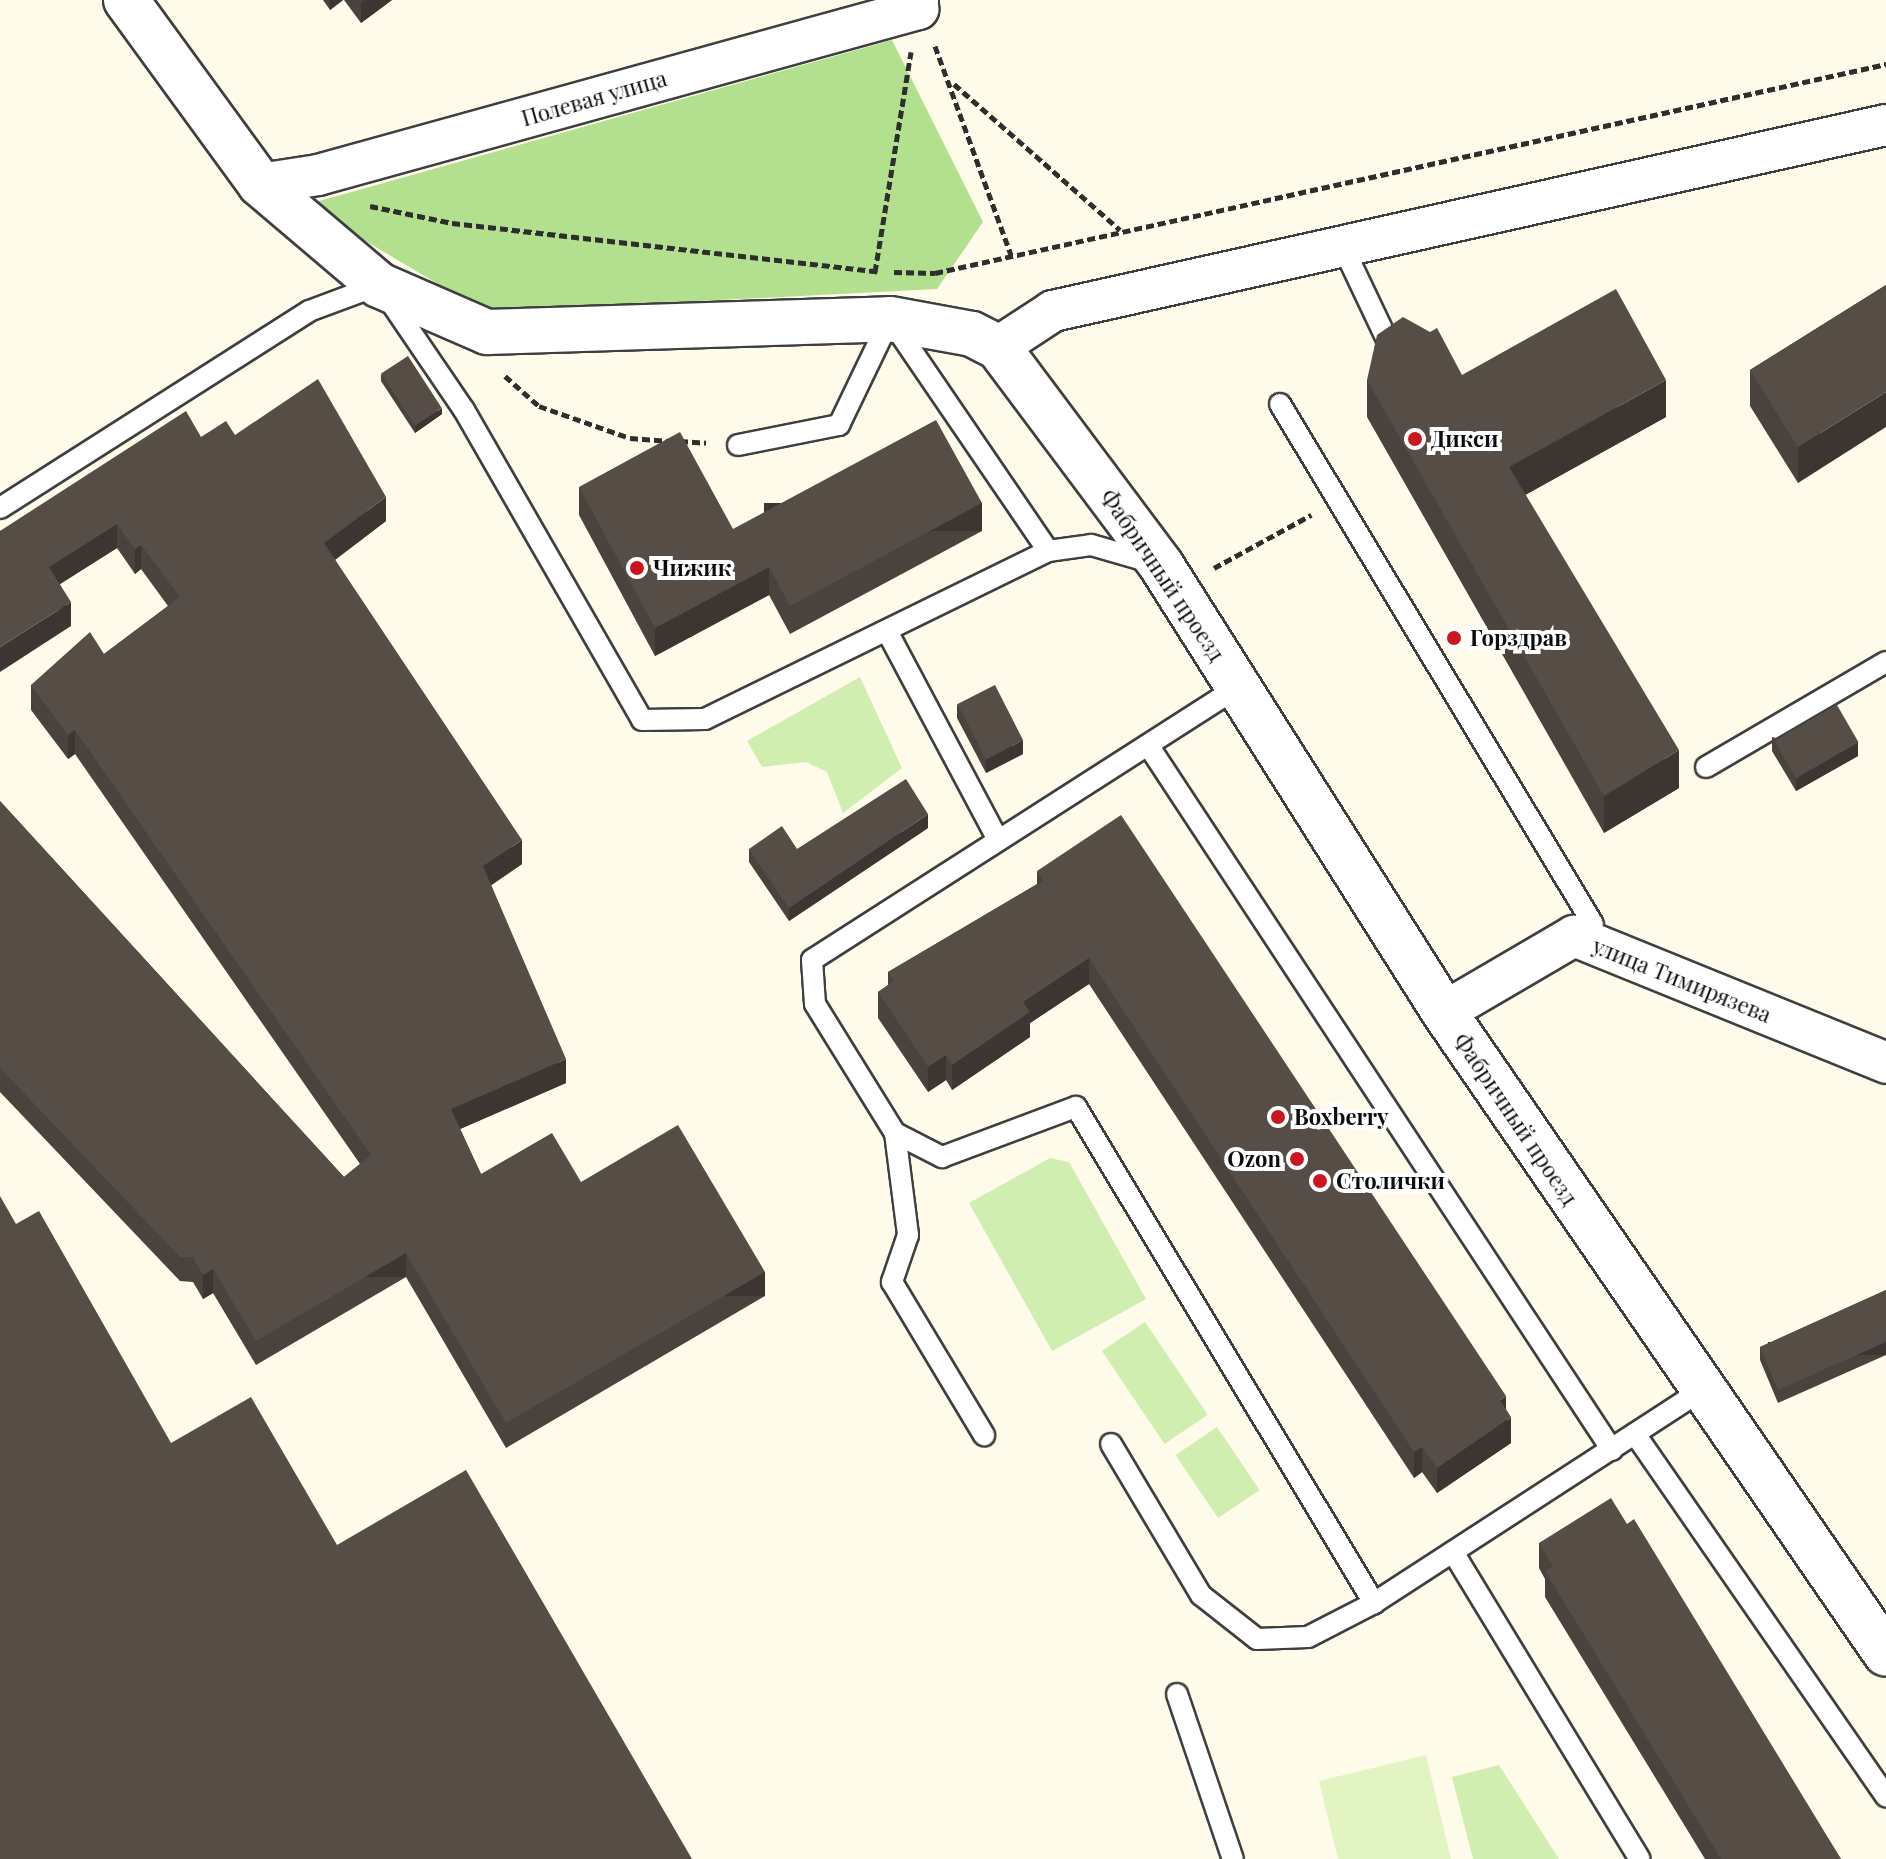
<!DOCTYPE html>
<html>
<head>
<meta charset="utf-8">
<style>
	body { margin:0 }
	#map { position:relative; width:1886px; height:1859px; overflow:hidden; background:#fffbeb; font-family:"Playfair Display",serif }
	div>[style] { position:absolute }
	.green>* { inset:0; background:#d0eeb0; transform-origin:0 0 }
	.forest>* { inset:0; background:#b3e08e }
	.pitch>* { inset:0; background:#e3f4c3 }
	.path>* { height:5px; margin-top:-2.5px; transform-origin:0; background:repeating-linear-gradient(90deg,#2e2e2e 0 8px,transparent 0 12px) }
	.roads { filter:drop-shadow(2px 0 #3f3f3f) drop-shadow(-2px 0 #3f3f3f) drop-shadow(0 2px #3f3f3f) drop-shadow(0 -2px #3f3f3f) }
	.service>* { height:20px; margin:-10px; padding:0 10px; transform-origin:10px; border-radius:10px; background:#fff }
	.minor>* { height:40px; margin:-20px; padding:0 20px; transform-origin:20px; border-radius:20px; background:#fff }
	.tertiary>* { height:44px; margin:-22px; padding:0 22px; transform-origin:22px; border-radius:22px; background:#fff }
	.wall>* { inset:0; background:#4a423d }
	.shaded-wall>* { inset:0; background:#3c3632; transform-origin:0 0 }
	.building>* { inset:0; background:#564d47; transform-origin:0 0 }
	.dots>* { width:22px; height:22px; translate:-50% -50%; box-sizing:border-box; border:4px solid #fff; border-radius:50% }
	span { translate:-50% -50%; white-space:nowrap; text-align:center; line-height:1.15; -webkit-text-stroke:8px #fff; paint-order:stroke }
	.street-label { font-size:22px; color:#0c0c0c }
	.poi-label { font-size:22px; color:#0c0c0c; font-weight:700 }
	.left { translate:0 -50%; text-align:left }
	.right { translate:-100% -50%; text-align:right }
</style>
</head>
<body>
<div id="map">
	<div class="green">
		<div style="clip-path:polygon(860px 677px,902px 768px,843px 813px,827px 772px,806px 762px,762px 767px,747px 741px)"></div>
		<div style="clip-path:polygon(1050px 1158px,1069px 1162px,1146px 1299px,1052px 1351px,969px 1203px)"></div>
		<div style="left:1145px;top:1322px;width:112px;height:52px;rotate:56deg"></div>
		<div style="left:1217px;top:1427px;width:76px;height:50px;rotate:56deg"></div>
		<div style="clip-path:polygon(1499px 1765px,1559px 1859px,1473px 1859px,1452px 1777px)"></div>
	</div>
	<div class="forest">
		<div style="clip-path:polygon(892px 40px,983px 222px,937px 289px,485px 312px,305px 205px)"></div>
	</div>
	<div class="pitch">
		<div style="clip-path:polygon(1426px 1755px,1451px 1859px,1338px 1859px,1319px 1781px)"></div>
	</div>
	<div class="path">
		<div style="left:935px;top:46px;width:222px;rotate:70deg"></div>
		<div style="left:954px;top:84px;width:221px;rotate:41.3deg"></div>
		<div style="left:370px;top:206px;width:84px;rotate:11.7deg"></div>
		<div style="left:452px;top:223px;width:431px;rotate:6.5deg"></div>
		<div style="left:875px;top:272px;width:223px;rotate:-80.7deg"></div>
		<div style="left:894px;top:272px;width:41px;rotate:1.4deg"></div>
		<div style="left:935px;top:273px;width:974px;rotate:-12.39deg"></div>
		<div style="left:505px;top:376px;width:45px;rotate:41.4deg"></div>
		<div style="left:539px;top:406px;width:96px;rotate:19.4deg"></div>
		<div style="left:630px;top:438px;width:40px;rotate:4.3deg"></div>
		<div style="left:680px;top:441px;width:26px;rotate:4deg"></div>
		<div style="left:1214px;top:568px;width:111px;rotate:-28.7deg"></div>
	</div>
	<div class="roads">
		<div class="service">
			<div style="left:1343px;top:247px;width:107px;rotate:64.6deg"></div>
			<div style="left:1280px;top:404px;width:607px;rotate:58.96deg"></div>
			<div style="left:738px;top:445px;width:103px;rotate:-11.2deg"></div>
			<div style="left:839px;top:425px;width:118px;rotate:-64.3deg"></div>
			<div style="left:890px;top:319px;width:281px;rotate:55.7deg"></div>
			<div style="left:1048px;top:551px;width:43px;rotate:-7.9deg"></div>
			<div style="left:1091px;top:545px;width:61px;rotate:16.1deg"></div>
			<div style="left:0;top:508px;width:366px;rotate:-32.5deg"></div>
			<div style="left:309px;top:311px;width:75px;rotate:-20.4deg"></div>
			<div style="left:379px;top:285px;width:151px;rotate:55.8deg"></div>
			<div style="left:464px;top:410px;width:357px;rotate:60.1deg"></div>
			<div style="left:642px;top:720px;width:63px;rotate:-0.9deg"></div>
			<div style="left:705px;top:719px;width:382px;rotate:-26.1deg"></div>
			<div style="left:888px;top:633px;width:234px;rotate:62deg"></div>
			<div style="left:1238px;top:687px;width:506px;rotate:147.35deg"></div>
			<div style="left:812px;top:960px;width:44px;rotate:86.1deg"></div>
			<div style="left:815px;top:1004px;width:152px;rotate:58.2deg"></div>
			<div style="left:895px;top:1133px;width:53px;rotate:27.1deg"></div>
			<div style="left:942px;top:1157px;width:143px;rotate:-20.5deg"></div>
			<div style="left:1076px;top:1107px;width:579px;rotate:59deg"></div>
			<div style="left:1374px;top:1603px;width:390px;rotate:-33deg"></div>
			<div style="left:1148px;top:745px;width:844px;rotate:56.65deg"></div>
			<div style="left:1706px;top:767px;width:208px;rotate:-30.3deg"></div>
			<div style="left:895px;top:1133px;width:103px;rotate:82.7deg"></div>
			<div style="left:908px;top:1235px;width:50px;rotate:108.8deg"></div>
			<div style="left:892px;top:1282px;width:179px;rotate:59deg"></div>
			<div style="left:1635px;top:1434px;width:441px;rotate:55.3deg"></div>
			<div style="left:1111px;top:1444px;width:176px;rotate:59.2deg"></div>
			<div style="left:1201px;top:1595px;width:71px;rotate:38.2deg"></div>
			<div style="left:1257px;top:1639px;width:51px;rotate:-2.2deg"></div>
			<div style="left:1308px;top:1637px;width:74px;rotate:-27.3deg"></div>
			<div style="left:1453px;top:1552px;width:359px;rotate:58.7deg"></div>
			<div style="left:1177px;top:1694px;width:174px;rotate:71.3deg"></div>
		</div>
		<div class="minor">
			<div style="left:260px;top:184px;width:59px;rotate:-8.8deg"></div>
			<div style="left:318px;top:175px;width:623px;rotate:-15.46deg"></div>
			<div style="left:918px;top:9px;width:9px;rotate:-90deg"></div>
			<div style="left:998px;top:347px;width:66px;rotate:-33.2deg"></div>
			<div style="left:1053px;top:311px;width:854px;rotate:-12.59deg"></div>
			<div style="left:1444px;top:1012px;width:151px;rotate:-30.3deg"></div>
			<div style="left:1574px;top:936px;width:337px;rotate:22.1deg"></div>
		</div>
		<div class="tertiary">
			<div style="left:126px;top:0;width:228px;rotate:53.9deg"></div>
			<div style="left:260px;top:184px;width:156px;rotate:40.3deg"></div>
			<div style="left:379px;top:285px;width:118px;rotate:23.5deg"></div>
			<div style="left:487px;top:332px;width:403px;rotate:-1.8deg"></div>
			<div style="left:890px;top:319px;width:83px;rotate:10.4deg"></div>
			<div style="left:972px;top:334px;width:29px;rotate:27deg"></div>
			<div style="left:998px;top:347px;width:272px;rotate:53.2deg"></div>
			<div style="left:1161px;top:565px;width:529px;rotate:57.66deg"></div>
			<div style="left:1444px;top:1012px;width:779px;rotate:55.45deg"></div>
		</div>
	</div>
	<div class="wall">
		<div style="clip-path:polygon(323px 0,343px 0,330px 10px)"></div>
		<div style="clip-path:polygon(344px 0,392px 0,361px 23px)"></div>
		<div style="clip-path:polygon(1886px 285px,1798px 483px,1750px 406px,1750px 370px)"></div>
		<div style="clip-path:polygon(381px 374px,442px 414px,415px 433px,381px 381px)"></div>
		<div style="clip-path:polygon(1462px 375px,1666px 417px,1525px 495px,1679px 788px,1604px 833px,1367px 417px,1367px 380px)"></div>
		<div style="clip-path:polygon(235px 435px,386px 521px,335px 560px,522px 864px,491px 885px,566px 1083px,460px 1129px,481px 1174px,581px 1182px,765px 1296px,506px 1448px,406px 1277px,256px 1365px,213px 1293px,203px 1299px,193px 1282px,180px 1281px,0 1092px,0 801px,344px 1177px,360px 1164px,75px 754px,68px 759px,31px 710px,31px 685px,104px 654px,168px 606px,141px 569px,135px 574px,117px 548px,60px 584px,71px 626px,0 531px,201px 437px)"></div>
		<div style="clip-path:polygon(579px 487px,733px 529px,982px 531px,790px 634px,769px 595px,655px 656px,579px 515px)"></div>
		<div style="clip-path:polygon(957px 704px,1023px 754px,986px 773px,957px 718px)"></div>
		<div style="clip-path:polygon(1772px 737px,1858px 756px,1796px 791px,1772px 751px)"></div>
		<div style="clip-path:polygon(928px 828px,789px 921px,749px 862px,749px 849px,797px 849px)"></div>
		<div style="clip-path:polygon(1037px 871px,1506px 1409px,1511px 1443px,1437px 1493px,1422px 1472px,1414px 1478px,1089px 984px,1030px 1023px,1030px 1037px,952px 1090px,946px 1080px,928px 1092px,878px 1018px,878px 992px,888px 985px,888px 972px,1037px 884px)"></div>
		<div style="clip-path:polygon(1886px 1290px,1886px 1355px,1778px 1403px,1760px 1360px,1760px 1347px)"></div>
		<div style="clip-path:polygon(1627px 1524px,1841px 1859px,1705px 1859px,1545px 1597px,1545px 1579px,1539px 1568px,1539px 1543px)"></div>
	</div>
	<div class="shaded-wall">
		<div style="clip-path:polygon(330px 0,343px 0,330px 10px)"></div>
		<div style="clip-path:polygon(365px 0,392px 0,361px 23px,361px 3px)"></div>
		<div style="clip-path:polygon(1666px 380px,1666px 417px,1509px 504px,1509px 467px)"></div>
		<div style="clip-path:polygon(1886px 392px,1886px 427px,1798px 483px,1798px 447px)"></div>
		<div style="clip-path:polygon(442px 408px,442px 414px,415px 433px,415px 426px)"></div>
		<div style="clip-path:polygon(386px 497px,386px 521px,324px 568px,324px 543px)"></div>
		<div style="left:982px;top:503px;width:28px;height:218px;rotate:90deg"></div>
		<div style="clip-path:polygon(117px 524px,117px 548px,49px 591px,49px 567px)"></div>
		<div style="clip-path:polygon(141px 545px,141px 569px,135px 574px,135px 549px)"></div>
		<div style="clip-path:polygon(769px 567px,769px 595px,655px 656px,655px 628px)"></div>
		<div style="clip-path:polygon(71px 602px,71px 626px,0 672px,0 647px)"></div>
		<div style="clip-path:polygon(75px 730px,75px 754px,68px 759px,68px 735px)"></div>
		<div style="clip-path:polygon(1023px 740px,1023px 754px,986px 773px,986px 760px)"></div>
		<div style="clip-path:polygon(1858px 742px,1858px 756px,1796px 791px,1796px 777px)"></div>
		<div style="clip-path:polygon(1679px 750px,1679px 788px,1604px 833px,1604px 796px)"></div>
		<div style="clip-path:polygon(928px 814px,928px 828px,789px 921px,789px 908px)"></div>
		<div style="clip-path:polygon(522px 840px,522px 864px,483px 891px,483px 866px)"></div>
		<div style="clip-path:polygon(1089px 958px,1089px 984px,1030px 1023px,1030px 1037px,952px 1090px,952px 1065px,1023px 1002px)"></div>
		<div style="clip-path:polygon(946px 1055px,946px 1080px,928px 1092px,928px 1067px)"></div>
		<div style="clip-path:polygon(566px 1059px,566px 1083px,451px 1133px,451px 1109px)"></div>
		<div style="left:406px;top:1253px;width:24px;height:174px;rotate:90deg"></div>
		<div style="clip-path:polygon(213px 1269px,213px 1293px,203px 1299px,203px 1275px)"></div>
		<div style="left:765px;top:1272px;width:24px;height:300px;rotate:90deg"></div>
		<div style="left:1886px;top:1342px;width:13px;height:118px;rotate:90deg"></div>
		<div style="clip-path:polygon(1506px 1396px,1506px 1421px,1511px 1417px,1511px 1443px,1437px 1493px,1437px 1468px,1500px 1400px)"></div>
		<div style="clip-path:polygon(1422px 1447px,1422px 1472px,1414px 1478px,1414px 1452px)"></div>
	</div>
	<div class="building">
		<div style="clip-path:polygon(1886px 285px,1886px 392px,1798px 447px,1750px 370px)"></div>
		<div style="clip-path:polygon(1616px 289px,1666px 380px,1509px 467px,1679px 750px,1604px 796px,1367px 380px,1377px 335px,1403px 317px,1430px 332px,1437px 328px,1462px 375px)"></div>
		<div style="left:408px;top:356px;width:62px;height:32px;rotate:57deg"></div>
		<div style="clip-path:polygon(318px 379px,386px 497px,324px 543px,522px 840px,483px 866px,566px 1059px,451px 1109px,481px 1174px,552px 1133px,581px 1182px,678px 1125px,765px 1272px,506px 1423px,406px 1253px,256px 1341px,213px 1269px,203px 1275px,193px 1257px,180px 1257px,0 1068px,0 801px,344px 1177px,371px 1155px,75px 730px,68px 735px,31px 685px,90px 632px,104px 654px,180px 597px,141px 545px,135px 549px,117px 524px,49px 567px,71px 602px,0 647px,0 531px,186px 411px,201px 437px,226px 421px,235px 435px)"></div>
		<div style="clip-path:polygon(936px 420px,982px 503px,790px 606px,769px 567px,655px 628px,579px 487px,680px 432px,733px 529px)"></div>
		<div style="left:995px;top:685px;width:62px;height:42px;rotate:63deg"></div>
		<div style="left:1837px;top:705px;width:43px;height:72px;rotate:60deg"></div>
		<div style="clip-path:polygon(906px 779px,928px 814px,789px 908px,749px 849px,782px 826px,797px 849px)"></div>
		<div style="clip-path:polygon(1121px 815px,1506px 1396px,1500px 1400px,1511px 1417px,1437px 1468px,1422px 1447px,1414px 1452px,1089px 958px,1023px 1002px,1030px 1012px,952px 1065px,946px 1055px,928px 1067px,878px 992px,894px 981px,888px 972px,1043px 881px,1037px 871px)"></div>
		<div style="clip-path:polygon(0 1196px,16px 1224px,39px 1211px,171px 1443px,251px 1397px,337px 1545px,466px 1470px,692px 1859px,0 1859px)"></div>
		<div style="clip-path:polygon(1886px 1290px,1886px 1342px,1778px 1390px,1760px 1347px)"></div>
		<div style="clip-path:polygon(1611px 1498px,1627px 1524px,1634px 1519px,1841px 1859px,1721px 1859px,1545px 1571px,1553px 1566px,1539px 1543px)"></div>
	</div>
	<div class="dots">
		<div style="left:1415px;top:439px;background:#ca161f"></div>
		<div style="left:637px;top:568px;background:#ca161f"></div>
		<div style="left:1454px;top:638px;background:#ca161f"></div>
		<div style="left:1278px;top:1117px;background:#ca161f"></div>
		<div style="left:1297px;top:1159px;background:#ca161f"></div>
		<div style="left:1320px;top:1181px;background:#ca161f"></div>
	</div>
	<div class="street-label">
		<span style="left:594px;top:98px;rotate:-16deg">Полевая улица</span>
		<span style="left:1163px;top:575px;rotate:56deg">Фабричный проезд</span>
		<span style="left:1682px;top:980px;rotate:22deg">улица Тимирязева</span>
		<span style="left:1516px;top:1119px;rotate:56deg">Фабричный проезд</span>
	</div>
	<div class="poi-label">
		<span class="left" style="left:1431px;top:439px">Дикси</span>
		<span class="left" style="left:653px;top:568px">Чижик</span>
		<span class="left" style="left:1470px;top:638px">Горздрав</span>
		<span class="left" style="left:1294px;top:1117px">Boxberry</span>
		<span class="right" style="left:1281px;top:1159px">Ozon</span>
		<span class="left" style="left:1336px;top:1181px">Столички</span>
	</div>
</div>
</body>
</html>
